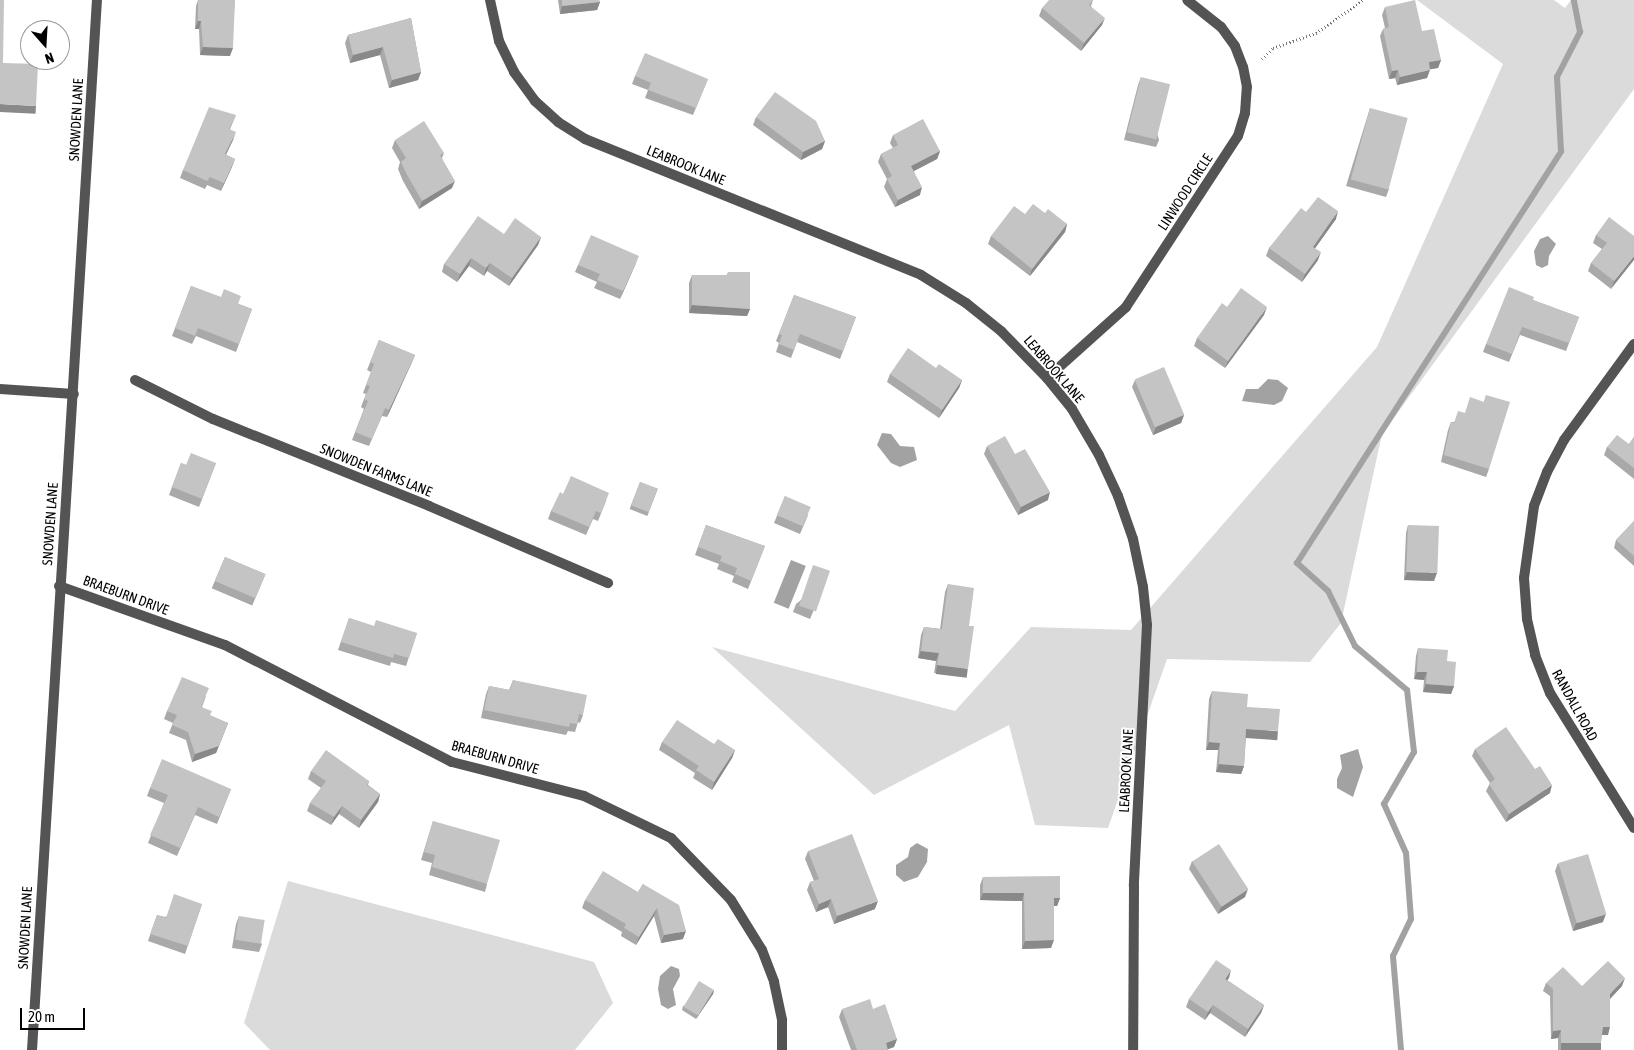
<!DOCTYPE html>
<html>
<head>
<meta charset="utf-8">
<style>
	body { margin:0 }
	#map { position:relative; width:1634px; height:1050px; overflow:hidden; background:#fff; font-family:"Asap Condensed",sans-serif }
	div>[style] { position:absolute }
	.green>* { inset:0; background:#dbdbdb }
	.water>* { inset:0; background:#a2a2a2; transform-origin:0 0 }
	.stream>* { height:6px; margin:-3px; padding:0 3px; transform-origin:3px; border-radius:3px; background:#a2a2a2 }
	.path>* { height:3px; margin-top:-1.5px; transform-origin:0; background:repeating-linear-gradient(90deg,#767676 0 1px,transparent 0 3.5px) }
	.service>* { height:10px; margin:-5px; padding:0 5px; transform-origin:5px; border-radius:5px; background:#545454 }
	.minor>* { height:10px; margin:-5px; padding:0 5px; transform-origin:5px; border-radius:5px; background:#545454 }
	.tertiary>* { height:10px; margin:-5px; padding:0 5px; transform-origin:5px; border-radius:5px; background:#545454 }
	.wall>* { inset:0; background:#a9a9a9; transform-origin:0 0 }
	.shaded-wall>* { inset:0; background:#898989; transform-origin:0 0 }
	.building>* { inset:0; background:#c4c4c4; transform-origin:0 0 }
	span { translate:-50% -50%; white-space:nowrap; text-align:center; line-height:1.15; -webkit-text-stroke:4px #fff; paint-order:stroke }
	.street-label { font-size:14px; color:#000 }
	.north { position:absolute; left:20px; top:20px; width:50px; height:50px; box-sizing:border-box; background:#fff; border:1px solid #999; border-radius:50%; rotate:161deg; font-size:14px; font-weight:700; line-height:20px; text-align:center; color:#000 }
	.north::after { content:''; display:block; margin:auto; width:18px; height:22px; background:#000; clip-path:polygon(50% 0,100% 100%,50% 72%,0 100%) }
	.scale { position:absolute; left:20px; top:1008px; width:65px; height:22px; box-sizing:border-box; border:2px solid #000; border-top:0; padding-left:6px; font-size:15px; line-height:18px; white-space:nowrap; color:#000; -webkit-text-stroke:4px #fff; paint-order:stroke }
</style>
</head>
<body>
<div id="map">
	<div class="green">
		<div style="clip-path:polygon(1417px 0,1554px 0,1565px 8px,1571px 0,1634px 0,1634px 89px,1382px 434px,1341px 623px,1310px 662px,1167px 659px,1108px 828px,1035px 825px,1009px 725px,874px 795px,712px 647px,955px 711px,1031px 627px,1131px 630px,1377px 347px,1503px 64px)"></div>
		<div style="clip-path:polygon(288px 881px,594px 962px,613px 1003px,575px 1050px,270px 1050px,244px 1023px)"></div>
	</div>
	<div class="water">
		<div style="clip-path:polygon(1548px 236px,1556px 244px,1549px 256px,1548px 265px,1542px 268px,1536px 265px,1534px 251px,1540px 239px)"></div>
		<div style="clip-path:polygon(1268px 379px,1278px 380px,1288px 388px,1282px 401px,1274px 405px,1242px 401px,1246px 389px,1258px 389px)"></div>
		<div style="clip-path:polygon(882px 433px,891px 434px,900px 446px,914px 447px,917px 460px,900px 467px,891px 463px,877px 445px)"></div>
		<div style="left:791px;top:560px;width:16px;height:46px;rotate:22deg"></div>
		<div style="clip-path:polygon(1358px 749px,1363px 767px,1353px 797px,1337px 788px,1337px 779px,1342px 768px,1340px 755px)"></div>
		<div style="clip-path:polygon(917px 843px,928px 849px,927px 862px,918px 877px,904px 882px,896px 875px,896px 865px,908px 857px,910px 848px)"></div>
		<div style="clip-path:polygon(671px 966px,679px 969px,680px 976px,673px 989px,676px 1005px,668px 1009px,661px 1005px,658px 989px,660px 976px)"></div>
	</div>
	<div class="stream">
		<div style="left:1401px;top:1050px;width:94px;rotate:-94.9deg"></div>
		<div style="left:1393px;top:956px;width:41px;rotate:-64.1deg"></div>
		<div style="left:1411px;top:919px;width:66px;rotate:-94.3deg"></div>
		<div style="left:1406px;top:853px;width:54px;rotate:-114.2deg"></div>
		<div style="left:1384px;top:804px;width:60px;rotate:-60deg"></div>
		<div style="left:1414px;top:752px;width:62px;rotate:-96.4deg"></div>
		<div style="left:1407px;top:690px;width:68px;rotate:-139.8deg"></div>
		<div style="left:1355px;top:646px;width:61px;rotate:-116.1deg"></div>
		<div style="left:1328px;top:591px;width:42px;rotate:-137.9deg"></div>
		<div style="left:1297px;top:563px;width:489px;rotate:-57.3deg"></div>
		<div style="left:1561px;top:151px;width:74px;rotate:-93.1deg"></div>
		<div style="left:1557px;top:77px;width:51px;rotate:-62.9deg"></div>
		<div style="left:1580px;top:32px;width:33px;rotate:-101deg"></div>
	</div>
	<div class="path">
		<div style="left:1262px;top:59px;width:16px;rotate:-45deg"></div>
		<div style="left:1273px;top:48px;width:46px;rotate:-19.2deg"></div>
		<div style="left:1316px;top:33px;width:57px;rotate:-35.1deg"></div>
	</div>
	<div class="service">
		<div style="left:135px;top:380px;width:87px;rotate:26.6deg"></div>
		<div style="left:213px;top:419px;width:233px;rotate:21.9deg"></div>
		<div style="left:429px;top:506px;width:195px;rotate:23.3deg"></div>
	</div>
	<div class="minor">
		<div style="left:490px;top:0;width:42px;rotate:77.6deg"></div>
		<div style="left:499px;top:41px;width:34px;rotate:64deg"></div>
		<div style="left:514px;top:72px;width:36px;rotate:54deg"></div>
		<div style="left:535px;top:101px;width:31px;rotate:42deg"></div>
		<div style="left:558px;top:122px;width:32px;rotate:32deg"></div>
		<div style="left:585px;top:139px;width:362px;rotate:22deg"></div>
		<div style="left:921px;top:275px;width:53px;rotate:31.9deg"></div>
		<div style="left:966px;top:303px;width:45px;rotate:38.7deg"></div>
		<div style="left:1001px;top:331px;width:66px;rotate:45.6deg"></div>
		<div style="left:1047px;top:378px;width:40px;rotate:51deg"></div>
		<div style="left:1072px;top:409px;width:53px;rotate:59.6deg"></div>
		<div style="left:1099px;top:455px;width:45px;rotate:65.1deg"></div>
		<div style="left:1118px;top:496px;width:46px;rotate:70.8deg"></div>
		<div style="left:1133px;top:539px;width:49px;rotate:78.2deg"></div>
		<div style="left:1143px;top:587px;width:38px;rotate:84deg"></div>
		<div style="left:1147px;top:625px;width:261px;rotate:92.9deg"></div>
		<div style="left:1134px;top:886px;width:164px;rotate:90.3deg"></div>
		<div style="left:1634px;top:344px;width:119px;rotate:126.1deg"></div>
		<div style="left:1564px;top:440px;width:36px;rotate:118deg"></div>
		<div style="left:1547px;top:472px;width:36px;rotate:111deg"></div>
		<div style="left:1534px;top:506px;width:73px;rotate:97.9deg"></div>
		<div style="left:1524px;top:578px;width:41px;rotate:85.8deg"></div>
		<div style="left:1527px;top:619px;width:37px;rotate:77deg"></div>
		<div style="left:1535px;top:655px;width:41px;rotate:68.5deg"></div>
		<div style="left:1550px;top:693px;width:159px;rotate:58.1deg"></div>
		<div style="left:1047px;top:378px;width:106px;rotate:-41.9deg"></div>
		<div style="left:1126px;top:307px;width:204px;rotate:-56.8deg"></div>
		<div style="left:1238px;top:136px;width:24px;rotate:-73deg"></div>
		<div style="left:1245px;top:113px;width:26px;rotate:-86deg"></div>
		<div style="left:1247px;top:87px;width:20px;rotate:-101deg"></div>
		<div style="left:1243px;top:67px;width:22px;rotate:-111deg"></div>
		<div style="left:1235px;top:46px;width:24px;rotate:-126deg"></div>
		<div style="left:1221px;top:27px;width:43px;rotate:-141.5deg"></div>
		<div style="left:0;top:389px;width:74px;rotate:3.9deg"></div>
		<div style="left:59px;top:586px;width:176px;rotate:19.6deg"></div>
		<div style="left:225px;top:645px;width:255px;rotate:27.3deg"></div>
		<div style="left:452px;top:762px;width:136px;rotate:14.4deg"></div>
		<div style="left:584px;top:796px;width:97px;rotate:25.8deg"></div>
		<div style="left:671px;top:838px;width:86px;rotate:45.9deg"></div>
		<div style="left:731px;top:900px;width:59px;rotate:58.2deg"></div>
		<div style="left:762px;top:950px;width:34px;rotate:69deg"></div>
		<div style="left:774px;top:982px;width:39px;rotate:78deg"></div>
		<div style="left:782px;top:1020px;width:30px;rotate:90deg"></div>
	</div>
	<div class="tertiary">
		<div style="left:32px;top:1050px;width:1052px;rotate:-86.46deg"></div>
	</div>
	<div class="wall">
		<div style="clip-path:polygon(198px 0,235px 0,230px 56px,200px 55px,199px 29px,195px 29px,196px 6px)"></div>
		<div style="clip-path:polygon(558px 0,599px 0,600px 2px,597px 10px,560px 14px)"></div>
		<div style="clip-path:polygon(1093px 0,1091px 6px,1102px 25px,1081px 51px,1039px 16px,1042px 8px)"></div>
		<div style="clip-path:polygon(1385px 7px,1422px 31px,1441px 60px,1438px 68px,1430px 69px,1427px 78px,1397px 85px,1395px 78px,1389px 79px,1380px 36px,1383px 29px,1385px 28px,1382px 15px)"></div>
		<div style="clip-path:polygon(411px 18px,421px 72px,418px 80px,389px 88px,380px 55px,350px 63px,345px 43px,348px 35px)"></div>
		<div style="clip-path:polygon(635px 76px,708px 79px,693px 115px,645px 98px,648px 90px,632px 84px)"></div>
		<div style="clip-path:polygon(1141px 77px,1159px 140px,1156px 147px,1124px 140px,1138px 85px)"></div>
		<div style="clip-path:polygon(1370px 108px,1389px 189px,1386px 197px,1346px 186px)"></div>
		<div style="clip-path:polygon(236px 115px,230px 129px,233px 140px,226px 155px,235px 159px,221px 191px,207px 185px,205px 189px,180px 178px,183px 170px)"></div>
		<div style="clip-path:polygon(756px 117px,825px 141px,822px 149px,801px 160px,753px 125px)"></div>
		<div style="clip-path:polygon(893px 135px,940px 151px,937px 159px,914px 171px,920px 195px,895px 207px,884px 187px,887px 179px,878px 162px,881px 154px,893px 148px,890px 143px)"></div>
		<div style="clip-path:polygon(395px 140px,444px 153px,442px 158px,452px 188px,419px 209px,403px 181px,398px 169px,400px 162px,392px 148px)"></div>
		<div style="clip-path:polygon(1306px 212px,1336px 219px,1315px 248px,1318px 260px,1302px 282px,1266px 256px,1269px 248px)"></div>
		<div style="clip-path:polygon(1045px 213px,1067px 224px,1065px 232px,1030px 276px,988px 244px,991px 236px,1025px 214px)"></div>
		<div style="clip-path:polygon(504px 234px,541px 237px,538px 245px,509px 286px,487px 271px,484px 276px,469px 266px,457px 282px,442px 272px,444px 264px)"></div>
		<div style="clip-path:polygon(1596px 235px,1634px 236px,1611px 289px,1588px 271px,1591px 263px,1602px 249px,1593px 243px)"></div>
		<div style="clip-path:polygon(636px 263px,620px 299px,594px 288px,597px 282px,575px 272px,578px 265px)"></div>
		<div style="clip-path:polygon(728px 272px,750px 309px,747px 316px,689px 313px,689px 283px,692px 275px,727px 275px)"></div>
		<div style="clip-path:polygon(191px 286px,252px 309px,236px 352px,196px 336px,192px 344px,172px 336px)"></div>
		<div style="clip-path:polygon(794px 295px,856px 317px,840px 359px,797px 342px,791px 358px,776px 352px,779px 343px,776px 341px)"></div>
		<div style="clip-path:polygon(1533px 300px,1579px 317px,1566px 351px,1520px 335px,1509px 362px,1483px 352px,1486px 344px)"></div>
		<div style="clip-path:polygon(1227px 307px,1264px 315px,1225px 368px,1194px 346px,1197px 338px)"></div>
		<div style="clip-path:polygon(379px 340px,415px 355px,412px 362px,387px 417px,382px 416px,369px 446px,352px 440px,364px 409px,361px 407px,366px 394px,363px 393px,371px 372px,367px 370px)"></div>
		<div style="clip-path:polygon(936px 368px,962px 380px,959px 388px,939px 418px,887px 382px,890px 374px)"></div>
		<div style="clip-path:polygon(1135px 380px,1184px 415px,1181px 423px,1153px 435px,1132px 387px)"></div>
		<div style="clip-path:polygon(1486px 395px,1489px 469px,1486px 477px,1441px 462px,1448px 430px,1451px 422px,1454px 422px,1465px 413px,1484px 402px)"></div>
		<div style="clip-path:polygon(1634px 437px,1634px 479px,1604px 455px,1607px 447px,1629px 444px)"></div>
		<div style="clip-path:polygon(987px 446px,1048px 500px,1018px 515px,984px 454px)"></div>
		<div style="clip-path:polygon(181px 463px,186px 465px,216px 463px,199px 507px,169px 495px)"></div>
		<div style="left:640px;top:482px;width:19px;height:29px;rotate:21deg"></div>
		<div style="clip-path:polygon(563px 494px,606px 501px,598px 521px,593px 519px,586px 535px,548px 519px,551px 511px)"></div>
		<div style="clip-path:polygon(785px 496px,808px 515px,800px 534px,774px 523px)"></div>
		<div style="clip-path:polygon(1634px 521px,1634px 566px,1614px 548px,1616px 540px)"></div>
		<div style="clip-path:polygon(706px 525px,765px 546px,748px 589px,732px 582px,734px 576px,717px 569px,719px 564px,695px 555px)"></div>
		<div style="clip-path:polygon(1408px 525px,1434px 581px,1404px 580px,1406px 533px)"></div>
		<div style="left:225px;top:557px;width:44px;height:34px;rotate:23deg"></div>
		<div style="clip-path:polygon(827px 579px,810px 619px,793px 612px,796px 604px)"></div>
		<div style="clip-path:polygon(948px 584px,969px 626px,965px 677px,934px 673px,936px 661px,918px 658px,921px 635px,924px 627px,940px 629px,945px 592px)"></div>
		<div style="clip-path:polygon(349px 618px,373px 626px,417px 633px,406px 666px,391px 662px,390px 666px,338px 650px)"></div>
		<div style="clip-path:polygon(1418px 648px,1447px 661px,1454px 686px,1451px 694px,1423px 692px,1424px 680px,1414px 679px,1416px 656px)"></div>
		<div style="clip-path:polygon(513px 680px,583px 715px,580px 723px,578px 722px,575px 732px,568px 731px,566px 735px,481px 718px,486px 694px,489px 686px,509px 690px)"></div>
		<div style="clip-path:polygon(1212px 691px,1247px 707px,1276px 739px,1246px 737px,1244px 766px,1241px 774px,1216px 772px,1218px 750px,1206px 750px,1209px 699px)"></div>
		<div style="clip-path:polygon(206px 696px,202px 707px,210px 716px,228px 723px,216px 753px,192px 762px,186px 740px,169px 733px,173px 723px,164px 719px,167px 711px)"></div>
		<div style="clip-path:polygon(662px 742px,714px 744px,735px 750px,732px 758px,712px 790px,693px 778px,695px 773px,659px 750px)"></div>
		<div style="clip-path:polygon(1475px 749px,1550px 793px,1506px 822px,1486px 791px,1490px 783px,1472px 756px)"></div>
		<div style="clip-path:polygon(311px 771px,369px 781px,368px 785px,380px 794px,378px 802px,359px 828px,339px 814px,331px 825px,307px 811px,310px 803px,321px 788px,308px 779px)"></div>
		<div style="clip-path:polygon(150px 788px,231px 789px,217px 824px,195px 815px,177px 856px,148px 843px,164px 803px,147px 796px)"></div>
		<div style="clip-path:polygon(433px 821px,487px 884px,485px 892px,429px 875px,432px 863px,421px 860px)"></div>
		<div style="clip-path:polygon(808px 851px,875px 909px,834px 924px,828px 907px,816px 912px,807px 890px,810px 882px,814px 881px,805px 859px)"></div>
		<div style="clip-path:polygon(1192px 861px,1245px 897px,1218px 914px,1189px 869px)"></div>
		<div style="clip-path:polygon(1558px 863px,1603px 922px,1573px 931px,1555px 871px)"></div>
		<div style="clip-path:polygon(983px 877px,1060px 898px,1057px 906px,1054px 906px,1051px 948px,1022px 949px,1022px 901px,980px 900px,980px 885px)"></div>
		<div style="clip-path:polygon(643px 884px,683px 939px,661px 943px,654px 916px,636px 945px,621px 936px,622px 932px,582px 908px,585px 900px,638px 892px)"></div>
		<div style="clip-path:polygon(202px 904px,185px 954px,148px 941px,157px 915px,165px 917px)"></div>
		<div style="clip-path:polygon(239px 916px,262px 944px,259px 952px,232px 948px,236px 924px)"></div>
		<div style="clip-path:polygon(1229px 978px,1227px 980px,1264px 1005px,1261px 1013px,1245px 1037px,1210px 1013px,1205px 1020px,1186px 1007px,1189px 999px)"></div>
		<div style="clip-path:polygon(1546px 983px,1582px 986px,1622px 986px,1610px 999px,1608px 1035px,1602px 1035px,1599px 1050px,1558px 1050px,1558px 1038px,1551px 1039px,1550px 996px,1543px 991px)"></div>
		<div style="clip-path:polygon(714px 990px,713px 994px,696px 1019px,682px 1010px,683px 1006px)"></div>
		<div style="clip-path:polygon(842px 1009px,897px 1039px,894px 1047px,888px 1049px,888px 1050px,851px 1050px,839px 1017px)"></div>
	</div>
	<div class="shaded-wall">
		<div style="clip-path:polygon(600px 2px,597px 10px,560px 14px,562px 6px)"></div>
		<div style="clip-path:polygon(1105px 18px,1102px 25px,1081px 51px,1084px 43px)"></div>
		<div style="clip-path:polygon(198px 21px,201px 21px,199px 29px,195px 29px)"></div>
		<div style="clip-path:polygon(203px 47px,233px 48px,230px 56px,200px 55px)"></div>
		<div style="clip-path:polygon(383px 47px,380px 55px,350px 63px,353px 55px)"></div>
		<div style="clip-path:polygon(1441px 60px,1438px 68px,1426px 70px,1429px 62px)"></div>
		<div style="clip-path:polygon(1398px 70px,1395px 78px,1389px 79px,1392px 71px)"></div>
		<div style="clip-path:polygon(1430px 70px,1427px 78px,1397px 85px,1400px 77px)"></div>
		<div style="clip-path:polygon(421px 72px,418px 80px,389px 88px,392px 80px)"></div>
		<div style="left:0;top:104px;width:36px;height:8px;rotate:3deg"></div>
		<div style="clip-path:polygon(236px 132px,233px 140px,222px 162px,225px 154px)"></div>
		<div style="clip-path:polygon(825px 141px,822px 149px,801px 160px,803px 152px)"></div>
		<div style="clip-path:polygon(940px 151px,937px 159px,908px 174px,911px 166px)"></div>
		<div style="clip-path:polygon(235px 159px,232px 167px,221px 191px,224px 183px)"></div>
		<div style="clip-path:polygon(455px 181px,452px 188px,419px 209px,422px 201px)"></div>
		<div style="clip-path:polygon(922px 187px,920px 195px,895px 207px,898px 200px)"></div>
		<div style="clip-path:polygon(1338px 211px,1336px 219px,1311px 254px,1313px 247px)"></div>
		<div style="clip-path:polygon(1067px 224px,1065px 232px,1030px 276px,1032px 269px)"></div>
		<div style="clip-path:polygon(541px 237px,538px 245px,509px 286px,512px 278px)"></div>
		<div style="clip-path:polygon(1321px 252px,1318px 260px,1302px 282px,1305px 274px)"></div>
		<div style="clip-path:polygon(639px 256px,636px 263px,620px 299px,623px 291px)"></div>
		<div style="clip-path:polygon(1634px 256px,1634px 260px,1611px 289px,1614px 281px)"></div>
		<div style="clip-path:polygon(471px 258px,469px 266px,457px 282px,460px 274px)"></div>
		<div style="clip-path:polygon(490px 263px,487px 271px,484px 276px,486px 268px)"></div>
		<div style="clip-path:polygon(692px 305px,750px 309px,747px 316px,689px 313px)"></div>
		<div style="clip-path:polygon(1267px 307px,1264px 315px,1225px 368px,1228px 361px)"></div>
		<div style="clip-path:polygon(415px 355px,412px 362px,387px 417px,389px 410px)"></div>
		<div style="clip-path:polygon(962px 380px,959px 388px,939px 418px,942px 410px)"></div>
		<div style="clip-path:polygon(1184px 415px,1181px 423px,1153px 435px,1156px 427px)"></div>
		<div style="clip-path:polygon(1050px 492px,1048px 500px,1018px 515px,1021px 507px)"></div>
		<div style="clip-path:polygon(1407px 572px,1437px 573px,1434px 581px,1404px 580px)"></div>
		<div style="clip-path:polygon(921px 651px,939px 653px,936px 661px,918px 658px)"></div>
		<div style="left:937px;top:665px;width:31px;height:9px;rotate:7deg"></div>
		<div style="clip-path:polygon(1417px 672px,1427px 672px,1424px 680px,1414px 679px)"></div>
		<div style="clip-path:polygon(1426px 684px,1454px 686px,1451px 694px,1423px 692px)"></div>
		<div style="clip-path:polygon(228px 723px,216px 753px,192px 762px,195px 754px)"></div>
		<div style="left:1246px;top:729px;width:32px;height:9px;rotate:4deg"></div>
		<div style="clip-path:polygon(1209px 742px,1220px 743px,1218px 750px,1206px 750px)"></div>
		<div style="clip-path:polygon(735px 750px,732px 758px,712px 790px,714px 782px)"></div>
		<div style="clip-path:polygon(1219px 764px,1244px 766px,1241px 774px,1216px 772px)"></div>
		<div style="clip-path:polygon(1552px 785px,1550px 793px,1506px 822px,1509px 814px)"></div>
		<div style="clip-path:polygon(380px 794px,378px 802px,359px 828px,361px 820px)"></div>
		<div style="clip-path:polygon(342px 806px,339px 814px,331px 825px,334px 817px)"></div>
		<div style="clip-path:polygon(1248px 889px,1245px 897px,1218px 914px,1221px 907px)"></div>
		<div style="clip-path:polygon(983px 893px,1024px 893px,1022px 901px,980px 900px)"></div>
		<div style="clip-path:polygon(1054px 898px,1060px 898px,1057px 906px,1051px 906px)"></div>
		<div style="clip-path:polygon(831px 899px,828px 907px,816px 912px,819px 904px)"></div>
		<div style="clip-path:polygon(878px 901px,875px 909px,834px 924px,837px 916px)"></div>
		<div style="clip-path:polygon(657px 908px,654px 916px,636px 945px,639px 937px)"></div>
		<div style="clip-path:polygon(1606px 914px,1603px 922px,1573px 931px,1576px 923px)"></div>
		<div style="clip-path:polygon(686px 931px,683px 939px,661px 943px,664px 935px)"></div>
		<div style="clip-path:polygon(1054px 940px,1051px 948px,1022px 949px,1025px 941px)"></div>
		<div style="clip-path:polygon(1231px 970px,1229px 978px,1222px 987px,1225px 979px)"></div>
		<div style="clip-path:polygon(1625px 978px,1622px 986px,1607px 1002px,1610px 994px)"></div>
		<div style="clip-path:polygon(714px 990px,713px 994px,696px 1019px,698px 1015px)"></div>
		<div style="clip-path:polygon(1213px 1005px,1210px 1013px,1205px 1020px,1208px 1012px)"></div>
		<div style="clip-path:polygon(1264px 1005px,1261px 1013px,1245px 1037px,1248px 1029px)"></div>
		<div style="clip-path:polygon(1603px 1027px,1610px 1027px,1608px 1035px,1600px 1035px)"></div>
		<div style="clip-path:polygon(1561px 1030px,1558px 1038px,1551px 1039px,1553px 1031px)"></div>
		<div style="clip-path:polygon(897px 1039px,894px 1047px,886px 1050px,886px 1043px)"></div>
		<div style="left:1561px;top:1043px;width:40px;height:8px"></div>
	</div>
	<div class="building">
		<div style="clip-path:polygon(0 0,4px 0,3px 63px,38px 64px,36px 106px,0 104px)"></div>
		<div style="clip-path:polygon(198px 0,235px 0,233px 48px,203px 47px,201px 21px,198px 21px)"></div>
		<div style="clip-path:polygon(562px 0,599px 0,600px 2px,562px 6px)"></div>
		<div style="clip-path:polygon(1049px 0,1093px 0,1089px 5px,1105px 18px,1084px 43px,1042px 8px)"></div>
		<div style="clip-path:polygon(1415px 0,1422px 31px,1434px 29px,1441px 60px,1429px 62px,1430px 70px,1400px 77px,1398px 70px,1392px 71px,1383px 29px,1389px 27px,1385px 7px)"></div>
		<div style="clip-path:polygon(411px 18px,421px 72px,392px 80px,383px 47px,353px 55px,348px 35px)"></div>
		<div style="clip-path:polygon(645px 53px,708px 79px,696px 108px,648px 90px,651px 83px,635px 76px)"></div>
		<div style="left:1141px;top:77px;width:30px;height:57px;rotate:14deg"></div>
		<div style="clip-path:polygon(775px 92px,816px 121px,825px 141px,803px 152px,756px 117px)"></div>
		<div style="clip-path:polygon(209px 107px,236px 115px,229px 129px,236px 132px,225px 154px,235px 159px,224px 183px,210px 177px,207px 181px,183px 170px)"></div>
		<div style="left:1370px;top:108px;width:39px;height:74px;rotate:15deg"></div>
		<div style="clip-path:polygon(923px 119px,940px 151px,911px 166px,922px 187px,898px 200px,887px 179px,892px 176px,881px 154px,898px 145px,893px 135px)"></div>
		<div style="clip-path:polygon(424px 121px,444px 153px,440px 155px,455px 181px,422px 201px,406px 173px,401px 162px,406px 158px,395px 140px)"></div>
		<div style="clip-path:polygon(1318px 197px,1338px 211px,1313px 247px,1321px 252px,1305px 274px,1269px 248px,1301px 208px,1306px 212px)"></div>
		<div style="clip-path:polygon(1033px 204px,1045px 213px,1048px 209px,1067px 224px,1032px 269px,991px 236px,1014px 206px,1025px 214px)"></div>
		<div style="clip-path:polygon(478px 216px,504px 234px,515px 218px,541px 237px,512px 278px,490px 263px,486px 268px,471px 258px,460px 274px,444px 264px)"></div>
		<div style="clip-path:polygon(1609px 217px,1634px 236px,1634px 256px,1614px 281px,1591px 263px,1607px 243px,1596px 235px)"></div>
		<div style="clip-path:polygon(591px 235px,639px 256px,623px 291px,597px 280px,600px 274px,578px 265px)"></div>
		<div style="clip-path:polygon(728px 272px,750px 272px,750px 309px,692px 305px,692px 275px,728px 275px)"></div>
		<div style="clip-path:polygon(191px 286px,221px 297px,224px 289px,241px 296px,238px 304px,252px 309px,239px 344px,198px 328px,195px 336px,175px 328px)"></div>
		<div style="clip-path:polygon(1509px 287px,1534px 297px,1533px 300px,1579px 317px,1569px 343px,1522px 327px,1512px 354px,1486px 344px)"></div>
		<div style="clip-path:polygon(1241px 288px,1267px 307px,1228px 361px,1197px 338px,1222px 303px,1227px 307px)"></div>
		<div style="clip-path:polygon(794px 295px,856px 317px,843px 351px,800px 334px,794px 350px,779px 344px,782px 335px,779px 334px)"></div>
		<div style="clip-path:polygon(379px 340px,415px 355px,389px 410px,385px 408px,372px 439px,355px 432px,368px 401px,364px 399px,370px 386px,366px 385px,374px 364px,370px 362px)"></div>
		<div style="clip-path:polygon(908px 348px,936px 368px,939px 364px,962px 380px,942px 410px,890px 374px)"></div>
		<div style="left:1164px;top:367px;width:52px;height:32px;rotate:67deg"></div>
		<div style="clip-path:polygon(1486px 395px,1510px 402px,1489px 469px,1444px 455px,1451px 422px,1454px 423px,1458px 411px,1465px 413px,1470px 397px,1484px 402px)"></div>
		<div style="clip-path:polygon(1617px 435px,1629px 444px,1634px 437px,1634px 468px,1607px 447px)"></div>
		<div style="clip-path:polygon(1005px 436px,1015px 454px,1025px 449px,1050px 492px,1021px 507px,987px 446px)"></div>
		<div style="clip-path:polygon(191px 453px,216px 463px,202px 499px,172px 487px,181px 463px,186px 465px)"></div>
		<div style="clip-path:polygon(571px 476px,609px 493px,601px 513px,596px 511px,589px 527px,551px 511px,560px 492px,563px 494px)"></div>
		<div style="left:640px;top:482px;width:19px;height:25px;rotate:21deg"></div>
		<div style="left:785px;top:496px;width:28px;height:21px;rotate:23deg"></div>
		<div style="clip-path:polygon(1634px 521px,1634px 556px,1616px 540px)"></div>
		<div style="clip-path:polygon(706px 525px,765px 546px,751px 581px,735px 574px,737px 568px,720px 561px,722px 556px,698px 547px)"></div>
		<div style="left:1408px;top:525px;width:31px;height:47px;rotate:2deg"></div>
		<div style="left:225px;top:557px;width:44px;height:26px;rotate:23deg"></div>
		<div style="left:813px;top:565px;width:18px;height:43px;rotate:19deg"></div>
		<div style="clip-path:polygon(948px 584px,974px 588px,969px 626px,974px 626px,968px 669px,937px 665px,939px 653px,921px 651px,924px 627px,942px 629px)"></div>
		<div style="clip-path:polygon(349px 618px,374px 626px,376px 620px,417px 633px,409px 658px,394px 654px,393px 658px,341px 642px)"></div>
		<div style="clip-path:polygon(1418px 648px,1448px 650px,1447px 661px,1456px 662px,1454px 686px,1426px 684px,1427px 672px,1417px 672px)"></div>
		<div style="clip-path:polygon(182px 677px,209px 688px,201px 707px,212px 711px,210px 715px,228px 723px,219px 746px,195px 754px,188px 732px,172px 725px,177px 715px,167px 711px)"></div>
		<div style="clip-path:polygon(513px 680px,587px 695px,583px 715px,579px 714px,577px 724px,570px 723px,569px 727px,484px 710px,489px 686px,510px 690px)"></div>
		<div style="clip-path:polygon(1212px 691px,1248px 694px,1247px 707px,1280px 709px,1278px 731px,1246px 729px,1244px 766px,1219px 764px,1220px 743px,1209px 742px)"></div>
		<div style="clip-path:polygon(677px 720px,714px 744px,718px 739px,735px 750px,714px 782px,696px 770px,699px 766px,662px 742px)"></div>
		<div style="clip-path:polygon(1506px 727px,1535px 769px,1540px 766px,1552px 785px,1509px 814px,1489px 784px,1495px 779px,1475px 749px)"></div>
		<div style="clip-path:polygon(326px 750px,369px 781px,367px 785px,380px 794px,361px 820px,342px 806px,334px 817px,310px 803px,326px 781px,311px 771px)"></div>
		<div style="clip-path:polygon(162px 759px,231px 789px,219px 817px,198px 807px,180px 848px,150px 835px,168px 795px,150px 788px)"></div>
		<div style="clip-path:polygon(433px 821px,500px 840px,487px 884px,432px 867px,435px 855px,424px 852px)"></div>
		<div style="clip-path:polygon(852px 834px,878px 901px,837px 916px,831px 899px,819px 904px,810px 882px,819px 879px,808px 851px)"></div>
		<div style="left:1219px;top:844px;width:54px;height:32px;rotate:57deg"></div>
		<div style="left:1588px;top:854px;width:63px;height:31px;rotate:73deg"></div>
		<div style="clip-path:polygon(603px 871px,638px 892px,643px 884px,679px 905px,686px 931px,664px 935px,657px 908px,639px 937px,624px 928px,626px 924px,585px 900px)"></div>
		<div style="clip-path:polygon(1060px 876px,1060px 898px,1054px 898px,1054px 940px,1025px 941px,1024px 893px,983px 893px,983px 877px)"></div>
		<div style="clip-path:polygon(174px 894px,202px 904px,188px 946px,150px 934px,157px 915px,166px 918px)"></div>
		<div style="left:239px;top:916px;width:26px;height:24px;rotate:9deg"></div>
		<div style="clip-path:polygon(1216px 960px,1231px 970px,1225px 979px,1264px 1005px,1248px 1029px,1213px 1005px,1208px 1012px,1189px 999px)"></div>
		<div style="clip-path:polygon(1608px 961px,1625px 978px,1610px 994px,1610px 1027px,1603px 1027px,1601px 1043px,1561px 1043px,1561px 1030px,1553px 1031px,1553px 989px,1546px 983px,1563px 967px,1582px 986px)"></div>
		<div style="left:699px;top:981px;width:17px;height:30px;rotate:31deg"></div>
		<div style="clip-path:polygon(870px 999px,873px 1009px,885px 1004px,897px 1039px,886px 1043px,888px 1050px,857px 1050px,842px 1009px)"></div>
	</div>
	<div class="street-label">
		<span style="left:76px;top:120px;rotate:-87deg">SNOWDEN LANE</span>
		<span style="left:686px;top:165px;rotate:22deg">LEABROOK LANE</span>
		<span style="left:1185px;top:192px;rotate:-57deg">LINWOOD CIRCLE</span>
		<span style="left:1054px;top:369px;rotate:49deg">LEABROOK LANE</span>
		<span style="left:376px;top:470px;rotate:22deg">SNOWDEN FARMS LANE</span>
		<span style="left:50px;top:524px;rotate:-86deg">SNOWDEN LANE</span>
		<span style="left:126px;top:595px;rotate:20deg">BRAEBURN DRIVE</span>
		<span style="left:1575px;top:705px;rotate:61deg">RANDALL ROAD</span>
		<span style="left:495px;top:757px;rotate:16deg">BRAEBURN DRIVE</span>
		<span style="left:1126px;top:771px;rotate:-87deg">LEABROOK LANE</span>
		<span style="left:25px;top:928px;rotate:-87deg">SNOWDEN LANE</span>
	</div>
	<div class="north">N</div>
	<div class="scale">20 m</div>
</div>
</body>
</html>
